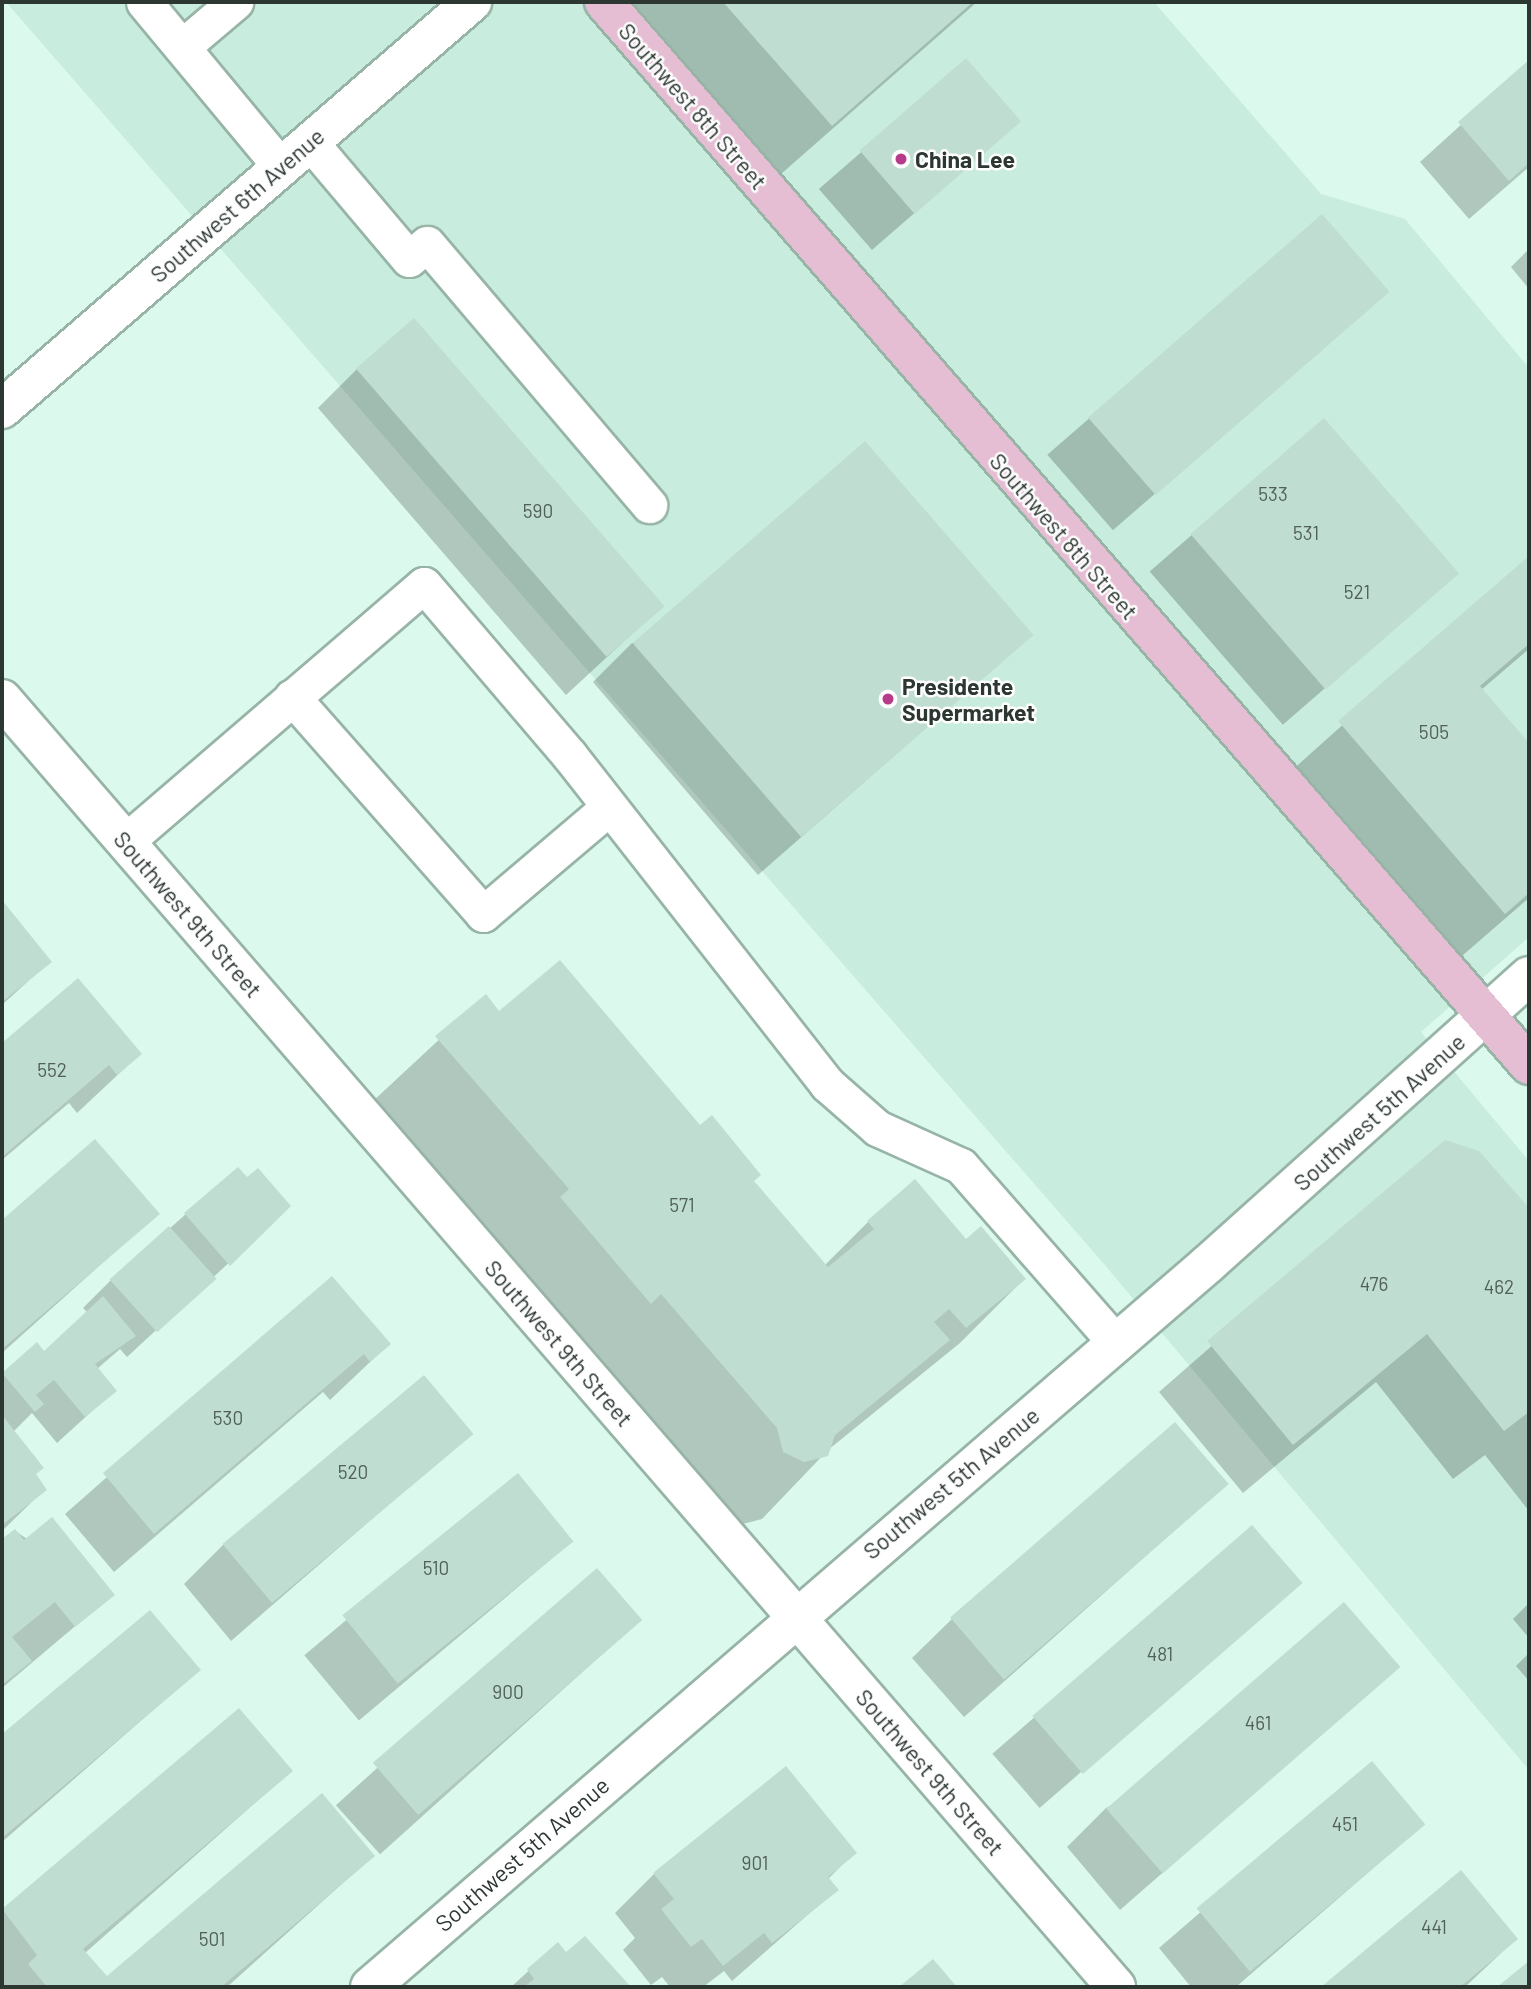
<!DOCTYPE html>
<html>
<head>
<meta charset="utf-8">
<style>
	body { margin:0 }
	#map { position:relative; width:1531px; height:1989px; overflow:hidden; background:#dbf9ec; font-family:Barlow,sans-serif }
	div>[style] { position:absolute }
	.built>* { inset:0; background:#c8ecdd }
	.shadow>* { inset:0; background:#0003; transform-origin:0 0 }
	.building>* { inset:0; background:#c0ddd1; transform-origin:0 0 }
	.roads { filter:drop-shadow(2px 0 #97b4a7) drop-shadow(-2px 0 #97b4a7) drop-shadow(0 2px #97b4a7) drop-shadow(0 -2px #97b4a7) }
	.lane>* { height:35px; margin:-17.5px; padding:0 17.5px; transform-origin:17.5px; border-radius:17.5px; background:#fff }
	.street>* { height:38px; margin:-19px; padding:0 19px; transform-origin:19px; border-radius:19px; background:#fff }
	.primary>* { height:38px; margin:-19px; padding:0 19px; transform-origin:19px; border-radius:19px; background:#e6bed4 }
	.dots>* { width:19px; height:19px; translate:-50% -50%; box-sizing:border-box; border:4px solid #fefefe; border-radius:50% }
	span { translate:-50% -50%; white-space:nowrap; text-align:center; line-height:1.15; -webkit-text-stroke:5px #fefefe; paint-order:stroke }
	.number-label { font-size:19px; color:#51605a }
	.number-label span { -webkit-text-stroke-width:0 }
	.street-label { font-size:23px; color:#2c3732 }
	.poi-label { font-size:23px; color:#2c3732; font-weight:700 }
	.left { translate:0 -50%; text-align:left }
	.frame { position:absolute; inset:0; border:4px solid #2c3732; pointer-events:none }
</style>
</head>
<body>
<div id="map">
	<div class="built">
		<div style="clip-path:polygon(6px 2px,1154px 2px,1321px 194px,1405px 219px,1529px 368px,1529px 937px,1421px 1032px,1529px 1161px,1529px 1770px,1104px 1264px)"></div>
	</div>
	<div class="shadow">
		<div style="clip-path:polygon(631px 2px,977px 2px,781px 174px)"></div>
		<div style="left:966px;top:61px;width:81px;height:195px;rotate:49deg"></div>
		<div style="clip-path:polygon(1529px 63px,1529px 167px,1469px 219px,1420px 162px)"></div>
		<div style="left:1322px;top:216px;width:100px;height:364px;rotate:49deg"></div>
		<div style="clip-path:polygon(1529px 249px,1529px 289px,1511px 267px)"></div>
		<div style="clip-path:polygon(357px 369px,661px 607px,566px 695px,318px 408px)"></div>
		<div style="left:1324px;top:420px;width:203px;height:231px;rotate:49deg"></div>
		<div style="clip-path:polygon(1529px 558px,1529px 649px,1481px 690px,1529px 745px,1529px 898px,1455px 962px,1290px 772px)"></div>
		<div style="clip-path:polygon(1031px 636px,758px 875px,593px 682px,632px 643px)"></div>
		<div style="clip-path:polygon(2px 903px,49px 962px,2px 1005px)"></div>
		<div style="clip-path:polygon(78px 980px,140px 1054px,77px 1113px,69px 1103px,2px 1160px,2px 1046px)"></div>
		<div style="clip-path:polygon(486px 996px,499px 1013px,700px 1127px,824px 1266px,868px 1222px,965px 1241px,1024px 1279px,960px 1343px,828px 1450px,762px 1519px,739px 1525px,372px 1102px)"></div>
		<div style="clip-path:polygon(95px 1142px,157px 1214px,2px 1353px,2px 1222px)"></div>
		<div style="clip-path:polygon(1445px 1142px,1478px 1152px,1529px 1211px,1529px 1511px,1485px 1455px,1453px 1479px,1376px 1382px,1243px 1493px,1159px 1392px)"></div>
		<div style="clip-path:polygon(186px 1214px,261px 1233px,127px 1357px,120px 1349px,97px 1369px,114px 1391px,57px 1443px,32px 1413px,13px 1432px,44px 1490px,2px 1531px,2px 1375px,37px 1345px,44px 1354px,88px 1313px,83px 1308px,110px 1281px)"></div>
		<div style="clip-path:polygon(332px 1279px,389px 1344px,330px 1400px,323px 1392px,114px 1572px,65px 1514px)"></div>
		<div style="clip-path:polygon(470px 1434px,231px 1641px,184px 1584px,223px 1545px)"></div>
		<div style="left:518px;top:1476px;width:85px;height:279px;rotate:50deg"></div>
		<div style="clip-path:polygon(1227px 1484px,964px 1717px,912px 1658px,952px 1619px)"></div>
		<div style="left:1252px;top:1528px;width:72px;height:344px;rotate:49deg"></div>
		<div style="clip-path:polygon(15px 1531px,112px 1595px,2px 1688px,2px 1542px)"></div>
		<div style="left:596px;top:1571px;width:66px;height:350px;rotate:48deg"></div>
		<div style="clip-path:polygon(1529px 1603px,1529px 1638px,1513px 1619px)"></div>
		<div style="clip-path:polygon(150px 1612px,199px 1670px,2px 1842px,2px 1737px)"></div>
		<div style="clip-path:polygon(1529px 1653px,1529px 1681px,1516px 1666px)"></div>
		<div style="clip-path:polygon(1398px 1667px,1120px 1910px,1067px 1847px,1106px 1808px)"></div>
		<div style="clip-path:polygon(239px 1710px,291px 1771px,85px 1953px,107px 1979px,373px 1856px,227px 1987px,2px 1987px,2px 1911px)"></div>
		<div style="clip-path:polygon(1372px 1764px,1423px 1825px,1236px 1987px,1191px 1987px,1159px 1948px)"></div>
		<div style="clip-path:polygon(854px 1853px,828px 1879px,836px 1890px,732px 1981px,724px 1971px,703px 1987px,670px 1987px,662px 1977px,651px 1985px,623px 1950px,635px 1938px,615px 1913px,654px 1874px)"></div>
		<div style="clip-path:polygon(1461px 1873px,1516px 1939px,1465px 1987px,1323px 1987px)"></div>
		<div style="clip-path:polygon(585px 1939px,628px 1987px,511px 1987px,558px 1944px,566px 1955px)"></div>
	</div>
	<div class="building">
		<div style="clip-path:polygon(723px 2px,973px 2px,832px 126px)"></div>
		<div style="left:966px;top:58px;width:84px;height:141px;rotate:49deg"></div>
		<div style="clip-path:polygon(1529px 60px,1529px 163px,1509px 181px,1458px 122px)"></div>
		<div style="left:1322px;top:214px;width:103px;height:310px;rotate:49deg"></div>
		<div style="left:414px;top:318px;width:382px;height:77px;rotate:49deg"></div>
		<div style="left:1324px;top:418px;width:206px;height:177px;rotate:49deg"></div>
		<div style="left:865px;top:441px;width:257px;height:308px;rotate:49deg"></div>
		<div style="clip-path:polygon(1529px 556px,1529px 644px,1480px 686px,1529px 743px,1529px 893px,1505px 914px,1338px 721px)"></div>
		<div style="clip-path:polygon(2px 900px,52px 962px,2px 1002px)"></div>
		<div style="clip-path:polygon(560px 960px,700px 1125px,712px 1115px,761px 1175px,754px 1181px,828px 1267px,874px 1229px,867px 1221px,915px 1179px,966px 1239px,981px 1226px,1026px 1279px,966px 1328px,949px 1309px,934px 1322px,950px 1340px,835px 1435px,828px 1456px,804px 1462px,783px 1452px,777px 1428px,661px 1294px,651px 1304px,560px 1197px,569px 1189px,435px 1036px,486px 994px,499px 1011px)"></div>
		<div style="clip-path:polygon(78px 978px,142px 1054px,117px 1075px,109px 1065px,2px 1157px,2px 1043px)"></div>
		<div style="clip-path:polygon(95px 1139px,160px 1214px,2px 1349px,2px 1220px)"></div>
		<div style="clip-path:polygon(1445px 1140px,1479px 1151px,1529px 1208px,1529px 1412px,1504px 1431px,1427px 1334px,1293px 1445px,1207px 1341px)"></div>
		<div style="clip-path:polygon(238px 1167px,247px 1177px,258px 1168px,291px 1206px,230px 1266px,184px 1213px)"></div>
		<div style="left:169px;top:1226px;width:71px;height:80px;rotate:48deg"></div>
		<div style="clip-path:polygon(332px 1276px,391px 1344px,370px 1362px,364px 1354px,154px 1534px,103px 1473px)"></div>
		<div style="clip-path:polygon(103px 1296px,136px 1336px,95px 1364px,117px 1391px,85px 1417px,54px 1380px,36px 1395px,44px 1404px,35px 1412px,2px 1373px,37px 1342px,44px 1351px)"></div>
		<div style="left:424px;top:1375px;width:77px;height:263px;rotate:50deg"></div>
		<div style="clip-path:polygon(2px 1415px,44px 1468px,36px 1474px,47px 1490px,2px 1525px)"></div>
		<div style="left:1175px;top:1422px;width:82px;height:298px;rotate:49deg"></div>
		<div style="left:518px;top:1473px;width:88px;height:226px;rotate:51deg"></div>
		<div style="clip-path:polygon(52px 1517px,115px 1595px,75px 1627px,55px 1602px,12px 1637px,32px 1661px,2px 1685px,2px 1539px,15px 1529px,24px 1540px)"></div>
		<div style="left:1252px;top:1525px;width:77px;height:291px;rotate:49deg"></div>
		<div style="left:597px;top:1568px;width:69px;height:297px;rotate:49deg"></div>
		<div style="left:1344px;top:1602px;width:86px;height:315px;rotate:49deg"></div>
		<div style="clip-path:polygon(150px 1610px,201px 1670px,2px 1838px,2px 1734px)"></div>
		<div style="clip-path:polygon(239px 1708px,293px 1771px,83px 1949px,107px 1976px,322px 1793px,375px 1856px,221px 1987px,47px 1987px,28px 1964px,37px 1955px,2px 1909px)"></div>
		<div style="left:1372px;top:1761px;width:83px;height:229px;rotate:50deg"></div>
		<div style="clip-path:polygon(786px 1766px,857px 1853px,828px 1877px,839px 1890px,772px 1943px,764px 1933px,723px 1966px,702px 1939px,691px 1947px,661px 1909px,674px 1899px,653px 1873px)"></div>
		<div style="clip-path:polygon(1461px 1870px,1518px 1939px,1460px 1987px,1321px 1987px)"></div>
		<div style="clip-path:polygon(585px 1936px,631px 1987px,524px 1987px,534px 1979px,527px 1969px,558px 1942px,566px 1952px)"></div>
		<div style="clip-path:polygon(933px 1959px,957px 1987px,899px 1987px)"></div>
		<div style="clip-path:polygon(1529px 1961px,1529px 1987px,1497px 1987px)"></div>
	</div>
	<div class="roads">
		<div class="lane">
			<div style="left:144px;top:2px;width:214px;rotate:50.3deg"></div>
			<div style="left:182px;top:47px;width:70px;rotate:-40.3deg"></div>
			<div style="left:310px;top:142px;width:153px;rotate:49.8deg"></div>
			<div style="left:409px;top:259px;width:23px;rotate:-40deg"></div>
			<div style="left:427px;top:244px;width:343px;rotate:49.6deg"></div>
			<div style="left:292px;top:697px;width:289px;rotate:48.6deg"></div>
			<div style="left:483px;top:914px;width:164px;rotate:-40.3deg"></div>
			<div style="left:125px;top:842px;width:394px;rotate:-40.7deg"></div>
			<div style="left:424px;top:585px;width:225px;rotate:49.5deg"></div>
			<div style="left:570px;top:756px;width:417px;rotate:51.9deg"></div>
			<div style="left:827px;top:1084px;width:67px;rotate:41.3deg"></div>
			<div style="left:877px;top:1128px;width:92px;rotate:24.3deg"></div>
			<div style="left:961px;top:1166px;width:234px;rotate:48.8deg"></div>
		</div>
		<div class="street">
			<div style="left:2px;top:409px;width:622px;rotate:-40.89deg"></div>
			<div style="left:2px;top:699px;width:1703px;rotate:49.14deg"></div>
			<div style="left:370px;top:1987px;width:1107px;rotate:-40.79deg"></div>
			<div style="left:1208px;top:1264px;width:431px;rotate:-41.9deg"></div>
		</div>
		<div class="primary">
			<div style="left:604px;top:2px;width:1409px;rotate:48.97deg"></div>
		</div>
	</div>
	<div class="dots">
		<div style="left:901px;top:159px;background:#b73b8b"></div>
		<div style="left:888px;top:699px;background:#b73b8b"></div>
	</div>
	<div class="number-label">
		<span style="left:1273px;top:494px">533</span>
		<span style="left:538px;top:511px">590</span>
		<span style="left:1306px;top:533px">531</span>
		<span style="left:1357px;top:592px">521</span>
		<span style="left:1434px;top:732px">505</span>
		<span style="left:52px;top:1070px">552</span>
		<span style="left:682px;top:1205px">571</span>
		<span style="left:1374px;top:1284px">476</span>
		<span style="left:1499px;top:1287px">462</span>
		<span style="left:228px;top:1418px">530</span>
		<span style="left:353px;top:1472px">520</span>
		<span style="left:436px;top:1568px">510</span>
		<span style="left:1160px;top:1654px">481</span>
		<span style="left:508px;top:1692px">900</span>
		<span style="left:1258px;top:1723px">461</span>
		<span style="left:1345px;top:1824px">451</span>
		<span style="left:755px;top:1863px">901</span>
		<span style="left:1434px;top:1927px">441</span>
		<span style="left:212px;top:1939px">501</span>
	</div>
	<div class="street-label">
		<span style="left:693px;top:106px;rotate:49deg">Southwest 8th Street</span>
		<span style="left:237px;top:205px;rotate:-41deg">Southwest 6th Avenue</span>
		<span style="left:1064px;top:536px;rotate:49deg">Southwest 8th Street</span>
		<span style="left:188px;top:914px;rotate:49deg">Southwest 9th Street</span>
		<span style="left:1379px;top:1112px;rotate:-42deg">Southwest 5th Avenue</span>
		<span style="left:559px;top:1343px;rotate:49deg">Southwest 9th Street</span>
		<span style="left:951px;top:1483px;rotate:-40deg">Southwest 5th Avenue</span>
		<span style="left:930px;top:1772px;rotate:49deg">Southwest 9th Street</span>
		<span style="left:522px;top:1854px;rotate:-41deg">Southwest 5th Avenue</span>
	</div>
	<div class="poi-label">
		<span class="left" style="left:915px;top:159px">China Lee</span>
		<span class="left" style="left:902px;top:699px">Presidente<br>Supermarket</span>
	</div>
	<div class="frame"></div>
</div>
</body>
</html>
